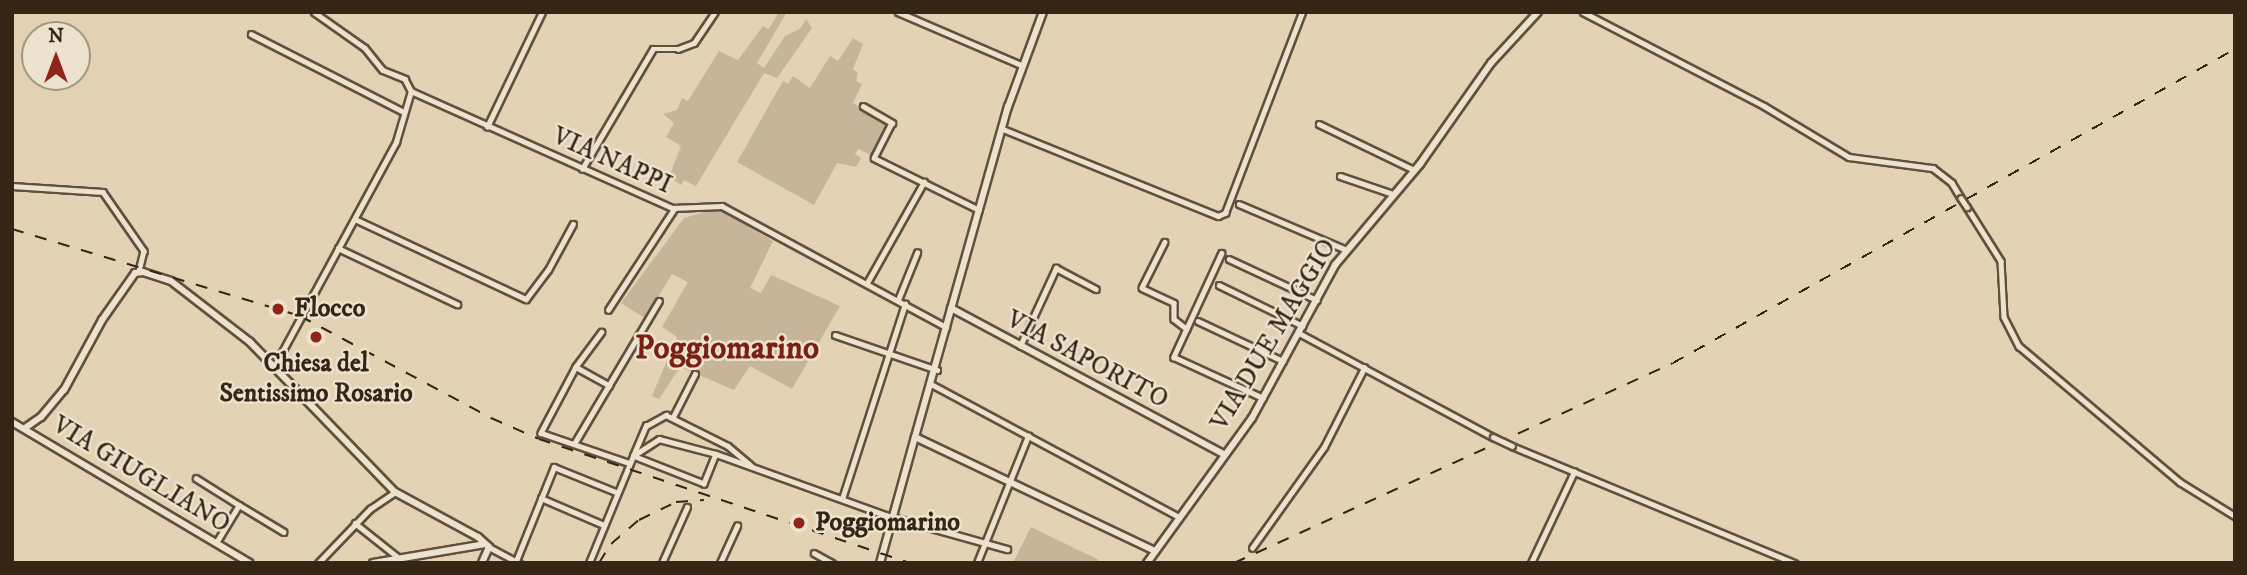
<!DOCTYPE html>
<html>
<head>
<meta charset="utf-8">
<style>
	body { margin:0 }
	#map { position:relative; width:2247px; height:575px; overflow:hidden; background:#e4d2b4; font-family:"IM FELL DW Pica",serif }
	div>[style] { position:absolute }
	.green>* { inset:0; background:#c6b599 }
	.roads { filter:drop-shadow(2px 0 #61503d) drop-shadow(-2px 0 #61503d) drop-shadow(0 2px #61503d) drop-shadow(0 -2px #61503d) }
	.minor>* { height:4.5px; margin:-2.25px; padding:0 2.25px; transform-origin:2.25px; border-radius:2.25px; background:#ede2ce }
	.tertiary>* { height:6px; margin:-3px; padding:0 3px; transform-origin:3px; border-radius:3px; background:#ede2ce }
	.secondary>* { height:6px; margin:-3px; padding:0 3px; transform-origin:3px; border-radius:3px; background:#ede2ce }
	.rail>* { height:2px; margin-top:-1px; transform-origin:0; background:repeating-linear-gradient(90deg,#352515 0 12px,transparent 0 24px) }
	.bridges { filter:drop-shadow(2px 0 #61503d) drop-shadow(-2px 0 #61503d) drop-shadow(0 2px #61503d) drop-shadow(0 -2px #61503d) }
	.minor-bridge>* { height:4.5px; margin:-2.25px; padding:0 2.25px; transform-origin:2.25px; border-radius:2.25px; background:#ede2ce }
	.dots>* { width:19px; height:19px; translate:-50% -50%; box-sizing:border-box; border:4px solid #ede2ce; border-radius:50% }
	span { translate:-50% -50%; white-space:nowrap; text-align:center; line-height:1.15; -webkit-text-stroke:5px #ede2ce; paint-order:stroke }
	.street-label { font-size:26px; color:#352515 }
	.poi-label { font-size:26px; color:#352515; font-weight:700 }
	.left { translate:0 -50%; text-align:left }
	.district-label { font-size:33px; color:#7a1f14; font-weight:700 }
	.frame { position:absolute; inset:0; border:14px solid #352515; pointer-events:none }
	.north { position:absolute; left:21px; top:21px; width:70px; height:70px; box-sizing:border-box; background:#ede2ce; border:2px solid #a39684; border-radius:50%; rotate:0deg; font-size:19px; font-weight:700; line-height:28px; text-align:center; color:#352515 }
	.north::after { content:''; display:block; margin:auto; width:24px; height:32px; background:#8f2418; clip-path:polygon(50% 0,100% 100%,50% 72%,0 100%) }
</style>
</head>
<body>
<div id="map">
	<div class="green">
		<div style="clip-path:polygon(779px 12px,787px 12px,757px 63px,764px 68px,785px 36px,800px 29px,806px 19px,812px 28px,777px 78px,764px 73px,696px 186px,684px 180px,681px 185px,669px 177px,681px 146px,666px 137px,674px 123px,663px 114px,677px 110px,682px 98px,688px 101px,719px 51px,738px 60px,763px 26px,769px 29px)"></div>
		<div style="clip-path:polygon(853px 38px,863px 44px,853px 69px,858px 73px,856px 81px,862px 84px,853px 103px,889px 125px,873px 156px,858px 149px,855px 154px,861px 158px,856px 167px,837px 163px,814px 205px,737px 162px,783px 81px,788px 84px,793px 76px,810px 88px,830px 56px,838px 61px)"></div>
		<div style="clip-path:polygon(717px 208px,773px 241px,750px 288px,761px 293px,771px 275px,840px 306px,792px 389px,750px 366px,734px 390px,680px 367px,659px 399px,652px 396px,677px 337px,662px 327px,688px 282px,672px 274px,645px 318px,621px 303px,684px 218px)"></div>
		<div style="clip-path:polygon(1031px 527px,1099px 560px,1098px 563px,1013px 563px)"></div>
	</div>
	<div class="roads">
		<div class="minor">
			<div style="left:314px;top:12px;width:62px;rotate:35.2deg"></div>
			<div style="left:365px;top:48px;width:28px;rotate:51deg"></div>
			<div style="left:383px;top:70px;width:24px;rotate:22deg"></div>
			<div style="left:405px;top:79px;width:13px;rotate:63deg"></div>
			<div style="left:898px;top:12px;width:134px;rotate:23.3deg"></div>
			<div style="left:1583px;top:12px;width:204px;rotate:27.4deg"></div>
			<div style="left:1764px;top:106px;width:99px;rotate:31deg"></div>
			<div style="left:1849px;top:157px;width:85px;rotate:7.5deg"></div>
			<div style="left:1933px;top:168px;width:24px;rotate:38deg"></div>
			<div style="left:1952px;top:183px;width:17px;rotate:59deg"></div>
			<div style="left:251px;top:34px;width:169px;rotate:27deg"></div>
			<div style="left:411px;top:91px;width:286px;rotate:24.1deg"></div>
			<div style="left:672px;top:208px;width:50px;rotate:-2.3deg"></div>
			<div style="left:722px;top:206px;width:255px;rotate:28.4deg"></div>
			<div style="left:863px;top:106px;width:34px;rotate:30deg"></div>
			<div style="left:892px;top:123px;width:39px;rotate:117deg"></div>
			<div style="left:874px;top:158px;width:117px;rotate:26.3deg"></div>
			<div style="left:1319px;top:124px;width:106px;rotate:25.8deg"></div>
			<div style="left:487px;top:127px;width:127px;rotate:-64.4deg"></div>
			<div style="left:1003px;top:129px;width:232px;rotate:22deg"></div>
			<div style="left:1218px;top:216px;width:8px;rotate:-23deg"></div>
			<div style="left:1225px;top:213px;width:215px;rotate:-69deg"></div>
			<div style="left:582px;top:169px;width:139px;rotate:-59.4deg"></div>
			<div style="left:653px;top:49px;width:25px"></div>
			<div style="left:678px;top:49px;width:17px;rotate:-21deg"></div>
			<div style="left:694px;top:43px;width:37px;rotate:-56deg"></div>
			<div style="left:1340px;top:176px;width:56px;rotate:18.8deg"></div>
			<div style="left:12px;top:186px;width:91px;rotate:3.8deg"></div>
			<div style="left:103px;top:192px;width:72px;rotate:55.2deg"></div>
			<div style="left:144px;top:251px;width:21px;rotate:104deg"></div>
			<div style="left:1239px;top:204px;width:117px;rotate:23.1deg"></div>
			<div style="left:1967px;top:207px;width:64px;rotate:57.8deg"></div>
			<div style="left:2001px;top:261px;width:56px;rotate:86.9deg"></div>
			<div style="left:2004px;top:317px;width:33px;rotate:63deg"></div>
			<div style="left:2019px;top:346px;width:211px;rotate:40.2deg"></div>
			<div style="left:2180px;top:482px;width:65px;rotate:31.7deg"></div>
			<div style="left:355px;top:219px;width:189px;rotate:25.1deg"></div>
			<div style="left:526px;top:299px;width:36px;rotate:-53deg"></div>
			<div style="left:548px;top:270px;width:52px;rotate:-61.5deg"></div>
			<div style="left:1165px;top:242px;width:51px;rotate:116.6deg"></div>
			<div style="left:1142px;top:288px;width:35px;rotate:25deg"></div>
			<div style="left:1174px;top:303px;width:16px;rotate:90deg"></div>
			<div style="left:1174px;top:319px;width:16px;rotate:38deg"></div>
			<div style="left:338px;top:248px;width:132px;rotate:25.2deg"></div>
			<div style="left:1222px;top:253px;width:115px;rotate:114.8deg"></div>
			<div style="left:1174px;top:357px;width:98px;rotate:24.7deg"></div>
			<div style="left:1229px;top:259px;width:97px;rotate:25deg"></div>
			<div style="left:867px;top:283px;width:116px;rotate:-60.6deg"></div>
			<div style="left:1219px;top:285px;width:93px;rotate:26deg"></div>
			<div style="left:898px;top:300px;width:51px;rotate:-68deg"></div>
			<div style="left:608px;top:310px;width:121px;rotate:-56.8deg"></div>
			<div style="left:1198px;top:321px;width:94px;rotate:25.2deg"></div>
			<div style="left:602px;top:332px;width:44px;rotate:126.6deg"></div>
			<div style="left:576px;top:367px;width:75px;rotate:117.9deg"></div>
			<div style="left:541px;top:433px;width:93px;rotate:18.8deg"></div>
			<div style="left:1299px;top:333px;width:220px;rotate:28.2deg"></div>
			<div style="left:835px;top:335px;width:108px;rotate:18.9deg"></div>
			<div style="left:1020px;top:346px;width:86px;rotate:-65.2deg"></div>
			<div style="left:1056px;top:268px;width:45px;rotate:27.7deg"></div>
			<div style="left:275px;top:365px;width:254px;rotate:-61.5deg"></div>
			<div style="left:396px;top:142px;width:53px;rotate:-73.6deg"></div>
			<div style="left:576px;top:367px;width:38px;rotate:29deg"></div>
			<div style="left:933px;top:385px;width:279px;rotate:28.2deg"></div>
			<div style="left:673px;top:417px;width:48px;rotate:-62.9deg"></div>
			<div style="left:574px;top:444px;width:166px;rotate:-59.3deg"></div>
			<div style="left:1512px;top:446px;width:306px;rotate:22.5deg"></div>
			<div style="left:716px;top:454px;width:32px;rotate:112deg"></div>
			<div style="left:704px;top:484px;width:76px;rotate:-158.5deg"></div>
			<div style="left:633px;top:456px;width:33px;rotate:-67deg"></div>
			<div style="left:646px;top:426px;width:23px;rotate:-29deg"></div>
			<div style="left:666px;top:415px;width:69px;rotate:26.6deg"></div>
			<div style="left:728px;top:446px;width:30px;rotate:40deg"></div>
			<div style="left:196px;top:478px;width:51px;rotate:32.1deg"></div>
			<div style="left:541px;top:498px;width:69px;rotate:23.2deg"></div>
			<div style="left:842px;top:499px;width:205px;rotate:-72.1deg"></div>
			<div style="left:355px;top:523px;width:56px;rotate:38.5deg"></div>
			<div style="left:216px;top:543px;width:44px;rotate:-58.8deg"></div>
			<div style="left:239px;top:505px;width:52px;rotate:31deg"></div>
			<div style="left:489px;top:547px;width:34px;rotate:28deg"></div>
			<div style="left:1252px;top:548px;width:124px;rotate:-54.5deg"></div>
			<div style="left:1324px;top:447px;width:89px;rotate:-63.1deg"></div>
			<div style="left:814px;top:553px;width:21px;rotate:29deg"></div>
			<div style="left:516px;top:561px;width:101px;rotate:-68deg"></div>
			<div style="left:554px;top:467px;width:67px;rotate:22deg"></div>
			<div style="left:318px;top:563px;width:75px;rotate:-46.1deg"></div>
			<div style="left:370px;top:509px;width:30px;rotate:-34deg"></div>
			<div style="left:589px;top:563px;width:116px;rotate:-67.6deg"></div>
			<div style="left:633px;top:456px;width:31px;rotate:-33deg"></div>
			<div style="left:659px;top:439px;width:59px;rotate:14.7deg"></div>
			<div style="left:716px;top:454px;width:180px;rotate:19.8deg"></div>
			<div style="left:885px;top:515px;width:127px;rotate:15.6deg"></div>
			<div style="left:662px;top:563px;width:61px;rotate:-65.9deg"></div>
			<div style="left:720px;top:563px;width:41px;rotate:-65.3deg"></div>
			<div style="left:977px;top:563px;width:137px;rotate:-68.1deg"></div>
			<div style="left:1531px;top:563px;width:101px;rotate:-64.7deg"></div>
		</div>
		<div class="tertiary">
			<div style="left:951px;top:308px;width:309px;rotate:28.2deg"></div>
			<div style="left:12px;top:422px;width:276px;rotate:30.7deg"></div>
			<div style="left:25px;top:428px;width:19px;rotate:-35deg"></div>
			<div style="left:41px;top:417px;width:35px;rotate:-50deg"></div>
			<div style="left:64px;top:390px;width:80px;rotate:-61.5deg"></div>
			<div style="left:102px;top:320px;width:57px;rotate:-54.9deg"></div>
			<div style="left:135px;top:273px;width:8px;rotate:-7deg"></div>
			<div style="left:143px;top:272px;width:29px;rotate:18deg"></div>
			<div style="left:171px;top:281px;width:100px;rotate:37.7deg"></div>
			<div style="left:250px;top:342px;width:209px;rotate:46deg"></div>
			<div style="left:395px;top:492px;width:94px;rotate:28.5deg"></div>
			<div style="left:478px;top:537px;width:15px;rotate:42deg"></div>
			<div style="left:489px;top:547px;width:17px;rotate:114deg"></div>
			<div style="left:915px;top:437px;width:343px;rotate:-74.3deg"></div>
			<div style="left:1008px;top:107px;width:101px;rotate:-69.8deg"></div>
			<div style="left:373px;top:563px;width:114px;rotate:-9.6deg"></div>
		</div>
		<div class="secondary">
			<div style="left:880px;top:563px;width:131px;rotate:-74.5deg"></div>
			<div style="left:915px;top:437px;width:266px;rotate:25.4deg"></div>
			<div style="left:1147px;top:563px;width:179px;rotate:-54.1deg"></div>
			<div style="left:1252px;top:418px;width:174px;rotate:-61.5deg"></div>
			<div style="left:1335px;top:265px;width:132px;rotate:-49.9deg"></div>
			<div style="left:1420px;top:164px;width:123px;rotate:-54.9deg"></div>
			<div style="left:1491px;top:63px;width:69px;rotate:-47.3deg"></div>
		</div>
	</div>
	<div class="rail">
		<div style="left:12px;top:229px;width:301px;rotate:16.8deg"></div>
		<div style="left:300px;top:316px;width:217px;rotate:28.1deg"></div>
		<div style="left:491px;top:418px;width:52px;rotate:23.6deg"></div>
		<div style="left:539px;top:439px;width:391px;rotate:18.5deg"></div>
		<div style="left:599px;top:563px;width:22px;rotate:-58deg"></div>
		<div style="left:611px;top:544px;width:37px;rotate:-41deg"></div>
		<div style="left:639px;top:520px;width:41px;rotate:-25.9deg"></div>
		<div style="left:676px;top:502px;width:28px;rotate:-4deg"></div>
		<div style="left:1234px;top:563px;width:482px;rotate:-24.5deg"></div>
		<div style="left:1673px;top:363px;width:644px;rotate:-29.19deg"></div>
	</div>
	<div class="bridges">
		<div class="minor-bridge">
			<div style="left:1961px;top:198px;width:11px;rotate:56deg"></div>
			<div style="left:1493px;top:437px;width:21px;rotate:25deg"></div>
		</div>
	</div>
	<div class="dots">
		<div style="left:278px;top:309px;background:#8f2418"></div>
		<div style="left:316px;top:337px;background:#8f2418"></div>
		<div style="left:799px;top:523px;background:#8f2418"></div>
	</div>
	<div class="street-label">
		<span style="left:612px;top:161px;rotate:24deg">VIA NAPPI</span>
		<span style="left:1274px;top:335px;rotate:-59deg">VIA DUE MAGGIO</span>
		<span style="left:1087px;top:360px;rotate:28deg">VIA SAPORITO</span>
		<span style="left:141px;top:475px;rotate:31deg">VIA GIUGLIANO</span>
	</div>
	<div class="poi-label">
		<span class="left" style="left:294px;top:309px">Flocco</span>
		<span style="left:316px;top:379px">Chiesa del<br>Sentissimo Rosario</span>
		<span class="left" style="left:815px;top:523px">Poggiomarino</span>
	</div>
	<div class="district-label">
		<span style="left:727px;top:349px">Poggiomarino</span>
	</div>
	<div class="frame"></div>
	<div class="north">N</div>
</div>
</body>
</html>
